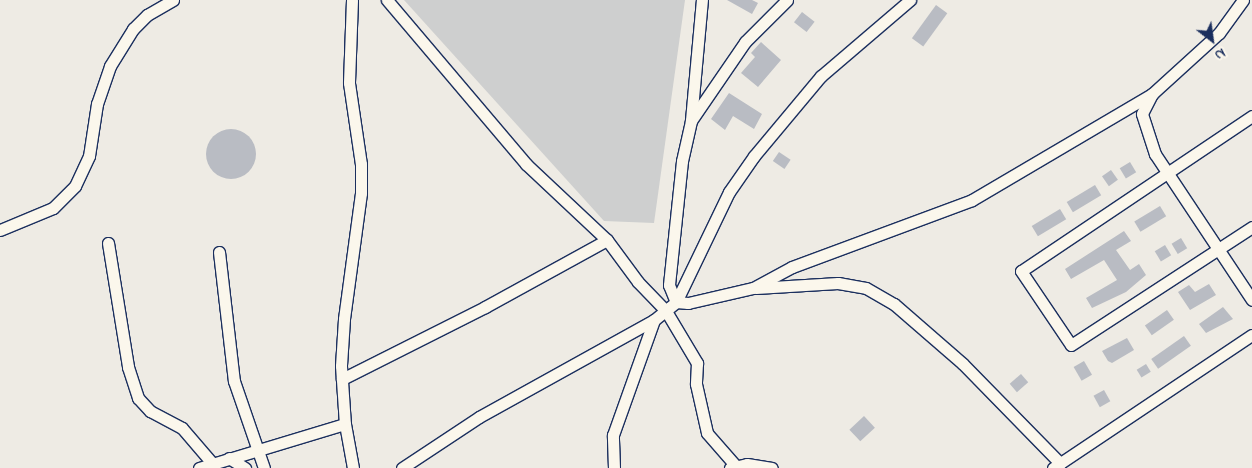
<!DOCTYPE html>
<html>
<head>
<meta charset="utf-8">
<style>
	body { margin:0 }
	#map { position:relative; width:1252px; height:468px; overflow:hidden; background:#eeebe4; font-family:"Indie Flower",sans-serif }
	div>[style] { position:absolute }
	.green>* { inset:0; background:#cecfcf }
	.building>* { inset:0; background:#b9bcc3; transform-origin:0 0 }
	.round { border-radius:50% }
	.roads { filter:drop-shadow(1px 0 #1b2f5e) drop-shadow(-1px 0 #1b2f5e) drop-shadow(0 1px #1b2f5e) drop-shadow(0 -1px #1b2f5e) }
	.street>* { height:11px; margin:-5.5px; padding:0 5.5px; transform-origin:5.5px; border-radius:5.5px; background:#fbf7ec }
	span { translate:-50% -50%; white-space:nowrap; text-align:center; line-height:1.15; -webkit-text-stroke:4px #fbf7ec; paint-order:stroke }
	.north { position:absolute; left:1187px; top:15px; width:50px; height:50px; -webkit-text-stroke:4px #fbf7ec; paint-order:stroke; rotate:150deg; font-size:14px; font-weight:700; line-height:20px; text-align:center; color:#1b2f5e }
	.north::after { content:''; display:block; margin:auto; width:18px; height:22px; background:#1b2f5e; clip-path:polygon(50% 0,100% 100%,50% 72%,0 100%) }
</style>
</head>
<body>
<div id="map">
	<div class="green">
		<div style="clip-path:polygon(404px 0,685px 0,654px 223px,604px 221px)"></div>
	</div>
	<div class="building">
		<div style="clip-path:polygon(727px 0,752px 0,758px 3px,752px 14px)"></div>
		<div style="left:936px;top:5px;width:14px;height:41px;rotate:36deg"></div>
		<div style="left:802px;top:12px;width:16px;height:13px;rotate:38deg"></div>
		<div style="clip-path:polygon(761px 42px,781px 60px,758px 87px,741px 73px,755px 57px,751px 53px)"></div>
		<div style="clip-path:polygon(729px 93px,762px 114px,754px 129px,733px 116px,725px 130px,711px 119px)"></div>
		<div class="round" style="left:206px;top:129px;width:50px;height:50px"></div>
		<div style="left:779px;top:152px;width:14px;height:11px;rotate:34deg"></div>
		<div style="left:1130px;top:162px;width:12px;height:12px;rotate:59deg"></div>
		<div style="left:1111px;top:170px;width:12px;height:11px;rotate:55deg"></div>
		<div style="left:1095px;top:185px;width:12px;height:33px;rotate:59deg"></div>
		<div style="left:1160px;top:206px;width:12px;height:30px;rotate:59deg"></div>
		<div style="left:1060px;top:209px;width:12px;height:33px;rotate:59deg"></div>
		<div style="clip-path:polygon(1124px 231px,1131px 241px,1116px 250px,1130px 270px,1139px 264px,1146px 275px,1126px 292px,1092px 308px,1086px 298px,1117px 280px,1104px 260px,1071px 279px,1065px 269px)"></div>
		<div style="left:1181px;top:238px;width:12px;height:11px;rotate:59deg"></div>
		<div style="left:1165px;top:245px;width:12px;height:12px;rotate:59deg"></div>
		<div style="clip-path:polygon(1209px 284px,1216px 295px,1190px 310px,1178px 292px,1189px 285px,1195px 292px)"></div>
		<div style="clip-path:polygon(1223px 307px,1233px 319px,1206px 333px,1199px 324px)"></div>
		<div style="left:1167px;top:310px;width:12px;height:27px;rotate:55deg"></div>
		<div style="left:1184px;top:336px;width:12px;height:40px;rotate:55deg"></div>
		<div style="clip-path:polygon(1127px 338px,1134px 350px,1112px 363px,1108px 361px,1102px 351px)"></div>
		<div style="left:1084px;top:361px;width:16px;height:12px;rotate:60deg"></div>
		<div style="left:1146px;top:364px;width:9px;height:11px;rotate:58deg"></div>
		<div style="left:1021px;top:374px;width:11px;height:15px;rotate:49deg"></div>
		<div style="left:1104px;top:390px;width:13px;height:12px;rotate:61deg"></div>
		<div style="left:864px;top:416px;width:16px;height:20px;rotate:47deg"></div>
	</div>
	<div class="roads">
		<div class="street">
			<div style="left:352px;top:0;width:83px;rotate:92.1deg"></div>
			<div style="left:349px;top:83px;width:82px;rotate:81.6deg"></div>
			<div style="left:361px;top:164px;width:29px;rotate:90deg"></div>
			<div style="left:361px;top:193px;width:127px;rotate:97.7deg"></div>
			<div style="left:344px;top:319px;width:47px;rotate:93.7deg"></div>
			<div style="left:341px;top:366px;width:58px;rotate:86.1deg"></div>
			<div style="left:345px;top:424px;width:45px;rotate:79.7deg"></div>
			<div style="left:387px;top:0;width:215px;rotate:49.7deg"></div>
			<div style="left:526px;top:164px;width:111px;rotate:43.2deg"></div>
			<div style="left:607px;top:240px;width:52px;rotate:53.6deg"></div>
			<div style="left:638px;top:282px;width:40px;rotate:46deg"></div>
			<div style="left:666px;top:311px;width:61px;rotate:59.2deg"></div>
			<div style="left:697px;top:363px;width:21px;rotate:93deg"></div>
			<div style="left:696px;top:384px;width:50px;rotate:77.3deg"></div>
			<div style="left:707px;top:433px;width:43px;rotate:48.8deg"></div>
			<div style="left:787px;top:0;width:59px;rotate:135deg"></div>
			<div style="left:745px;top:42px;width:96px;rotate:124.4deg"></div>
			<div style="left:691px;top:121px;width:41px;rotate:102.7deg"></div>
			<div style="left:682px;top:161px;width:125px;rotate:96deg"></div>
			<div style="left:669px;top:285px;width:18px;rotate:68deg"></div>
			<div style="left:676px;top:302px;width:12px;rotate:5deg"></div>
			<div style="left:688px;top:303px;width:67px;rotate:-13deg"></div>
			<div style="left:753px;top:288px;width:44px;rotate:-28.3deg"></div>
			<div style="left:792px;top:267px;width:192px;rotate:-20.4deg"></div>
			<div style="left:972px;top:200px;width:209px;rotate:-30.5deg"></div>
			<div style="left:1243px;top:0;width:41px;rotate:126deg"></div>
			<div style="left:1219px;top:33px;width:91px;rotate:137.7deg"></div>
			<div style="left:1152px;top:94px;width:22px;rotate:117deg"></div>
			<div style="left:1142px;top:114px;width:42px;rotate:72deg"></div>
			<div style="left:1155px;top:154px;width:175px;rotate:56.4deg"></div>
			<div style="left:1252px;top:116px;width:278px;rotate:146.1deg"></div>
			<div style="left:1021px;top:271px;width:89px;rotate:56deg"></div>
			<div style="left:1071px;top:345px;width:216px;rotate:-33.1deg"></div>
			<div style="left:691px;top:120px;width:121px;rotate:-84.8deg"></div>
			<div style="left:0;top:230px;width:57px;rotate:-22.5deg"></div>
			<div style="left:53px;top:208px;width:31px;rotate:-45deg"></div>
			<div style="left:75px;top:186px;width:33px;rotate:-65deg"></div>
			<div style="left:89px;top:156px;width:53px;rotate:-81.3deg"></div>
			<div style="left:97px;top:104px;width:40px;rotate:-71.1deg"></div>
			<div style="left:110px;top:66px;width:44px;rotate:-58.1deg"></div>
			<div style="left:133px;top:29px;width:20px;rotate:-45deg"></div>
			<div style="left:147px;top:15px;width:30px;rotate:-30deg"></div>
			<div style="left:108px;top:243px;width:126px;rotate:80.8deg"></div>
			<div style="left:128px;top:367px;width:33px;rotate:72deg"></div>
			<div style="left:138px;top:398px;width:18px;rotate:47deg"></div>
			<div style="left:150px;top:411px;width:36px;rotate:28deg"></div>
			<div style="left:182px;top:428px;width:46px;rotate:49.4deg"></div>
			<div style="left:219px;top:252px;width:130px;rotate:83.4deg"></div>
			<div style="left:234px;top:381px;width:92px;rotate:71deg"></div>
			<div style="left:756px;top:288px;width:82px;rotate:-3.5deg"></div>
			<div style="left:838px;top:283px;width:28px;rotate:10deg"></div>
			<div style="left:866px;top:288px;width:32px;rotate:30deg"></div>
			<div style="left:894px;top:304px;width:91px;rotate:41deg"></div>
			<div style="left:963px;top:364px;width:139px;rotate:45.6deg"></div>
			<div style="left:342px;top:379px;width:160px;rotate:-26.7deg"></div>
			<div style="left:485px;top:307px;width:139px;rotate:-28.8deg"></div>
			<div style="left:229px;top:458px;width:19px;rotate:32deg"></div>
			<div style="left:199px;top:468px;width:152px;rotate:-16.8deg"></div>
			<div style="left:402px;top:468px;width:92px;rotate:-33.5deg"></div>
			<div style="left:479px;top:417px;width:200px;rotate:-29deg"></div>
			<div style="left:654px;top:320px;width:28px;rotate:-39deg"></div>
			<div style="left:676px;top:302px;width:122px;rotate:-64.3deg"></div>
			<div style="left:729px;top:192px;width:44px;rotate:-55.2deg"></div>
			<div style="left:754px;top:156px;width:104px;rotate:-50.1deg"></div>
			<div style="left:821px;top:76px;width:117px;rotate:-40.5deg"></div>
			<div style="left:614px;top:468px;width:33px;rotate:-92deg"></div>
			<div style="left:613px;top:435px;width:122px;rotate:-70.4deg"></div>
			<div style="left:730px;top:468px;width:17px;rotate:-13deg"></div>
			<div style="left:747px;top:464px;width:25px;rotate:9deg"></div>
			<div style="left:1053px;top:468px;width:239px;rotate:-33.8deg"></div>
		</div>
	</div>
	<div class="north">N</div>
</div>
</body>
</html>
